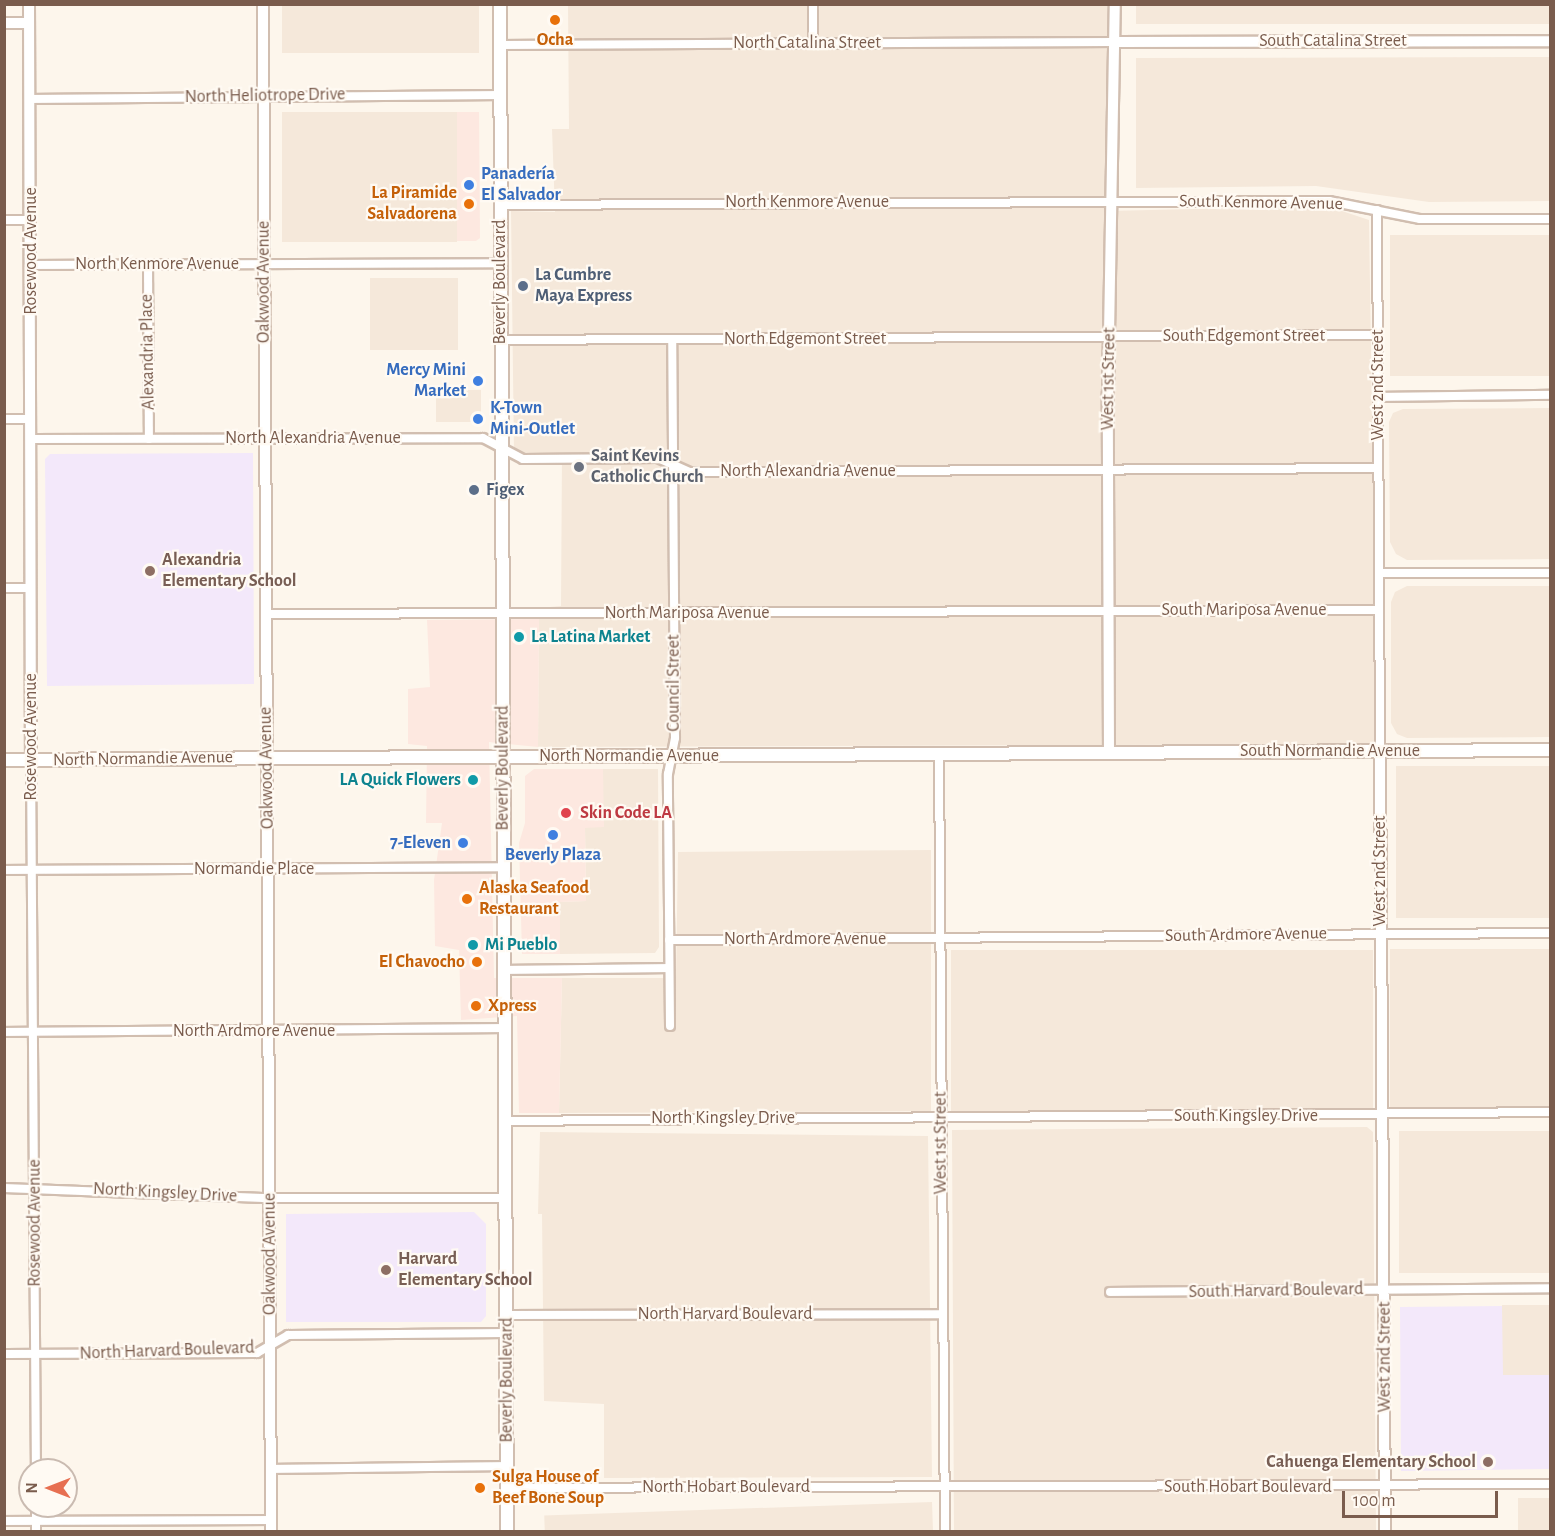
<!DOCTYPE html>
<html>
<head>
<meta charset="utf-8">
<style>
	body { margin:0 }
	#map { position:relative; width:1555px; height:1536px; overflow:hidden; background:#fdf6ec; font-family:"Alegreya Sans",sans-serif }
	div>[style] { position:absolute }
	.residential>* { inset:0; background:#f5e8da; transform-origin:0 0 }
	.commercial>* { inset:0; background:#fde8e0 }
	.education>* { inset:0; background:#f3e8fa }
	.roads { filter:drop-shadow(2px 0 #d1beb0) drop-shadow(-2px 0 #d1beb0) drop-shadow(0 2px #d1beb0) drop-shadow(0 -2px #d1beb0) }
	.minor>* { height:8px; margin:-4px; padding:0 4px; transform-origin:4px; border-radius:4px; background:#fff }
	.tertiary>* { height:10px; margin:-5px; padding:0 5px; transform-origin:5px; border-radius:5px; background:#fff }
	.secondary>* { height:12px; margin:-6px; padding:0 6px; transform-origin:6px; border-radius:6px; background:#fff }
	.dots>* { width:16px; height:16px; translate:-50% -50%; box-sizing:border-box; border:3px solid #fffaf3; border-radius:50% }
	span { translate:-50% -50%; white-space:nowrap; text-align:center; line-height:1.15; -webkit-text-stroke:4.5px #fffaf3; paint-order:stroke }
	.food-label { font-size:18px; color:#c56008; font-weight:700 }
	.right { translate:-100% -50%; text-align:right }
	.left { translate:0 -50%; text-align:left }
	.street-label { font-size:18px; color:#7a5c4d }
	.shop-label { font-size:18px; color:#366cbe; font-weight:700 }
	.service-label { font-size:18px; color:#4e5e75; font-weight:700 }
	.worship-label { font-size:18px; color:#5b616d; font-weight:700 }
	.education-label { font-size:18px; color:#785e54; font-weight:700 }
	.culture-label { font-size:18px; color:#0d838f; font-weight:700 }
	.health-label { font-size:18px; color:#be3a42; font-weight:700 }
	.frame { position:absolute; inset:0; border:6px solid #7a5c4d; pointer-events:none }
	.north { position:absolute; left:18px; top:1458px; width:60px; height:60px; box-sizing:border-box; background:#fffaf3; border:2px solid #cabbb1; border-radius:50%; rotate:270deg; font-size:16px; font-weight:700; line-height:24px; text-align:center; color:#7a5c4d }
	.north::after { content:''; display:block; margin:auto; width:21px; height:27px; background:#e76f51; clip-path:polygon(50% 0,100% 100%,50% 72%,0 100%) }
	.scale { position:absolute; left:1342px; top:1491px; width:156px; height:27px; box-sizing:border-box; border:3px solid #7a5c4d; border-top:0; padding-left:8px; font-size:18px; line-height:21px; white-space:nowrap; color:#7a5c4d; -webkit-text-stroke:4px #fffaf3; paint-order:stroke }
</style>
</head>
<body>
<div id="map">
	<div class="residential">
		<div style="left:1550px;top:4px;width:20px;height:414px;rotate:90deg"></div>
		<div style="left:282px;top:5px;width:197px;height:48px"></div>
		<div style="clip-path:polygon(568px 5px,1107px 5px,1107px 211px,1327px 206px,1369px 220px,1377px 744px,538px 747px,539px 608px,561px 606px,562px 454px,514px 454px,511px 211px,555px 212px,552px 129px,569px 129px)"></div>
		<div style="clip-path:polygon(1550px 57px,1550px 201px,1429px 202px,1316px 186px,1136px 188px,1136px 58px)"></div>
		<div style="left:457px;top:112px;width:130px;height:175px;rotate:90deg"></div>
		<div style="left:1550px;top:235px;width:141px;height:160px;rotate:90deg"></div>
		<div style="left:458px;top:278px;width:72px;height:88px;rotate:90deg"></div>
		<div style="left:436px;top:390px;width:45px;height:32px"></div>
		<div style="clip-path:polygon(1550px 408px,1550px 559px,1407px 560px,1396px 554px,1390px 542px,1389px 422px,1393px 413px,1403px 409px)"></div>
		<div style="clip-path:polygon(1407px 586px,1550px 586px,1550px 737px,1407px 738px,1397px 734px,1391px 723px,1391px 602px,1395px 592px)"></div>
		<div style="left:1550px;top:766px;width:152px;height:154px;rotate:90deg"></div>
		<div style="clip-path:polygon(603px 769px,658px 769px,659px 947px,655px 953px,560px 954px,560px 902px,586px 901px,585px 827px,603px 827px)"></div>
		<div style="clip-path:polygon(931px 850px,931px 1111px,559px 1113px,562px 978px,676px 978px,678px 852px)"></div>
		<div style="left:1390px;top:949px;width:160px;height:159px"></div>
		<div style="left:951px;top:950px;width:422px;height:162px"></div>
		<div style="clip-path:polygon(1367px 1127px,1373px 1132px,1376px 1531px,954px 1531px,952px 1130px)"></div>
		<div style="left:1399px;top:1131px;width:151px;height:142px"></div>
		<div style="clip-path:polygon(540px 1132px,928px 1136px,932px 1477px,604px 1478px,604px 1404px,544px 1401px,542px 1214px,538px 1214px)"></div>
		<div style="left:1550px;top:1305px;width:70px;height:48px;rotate:90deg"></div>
		<div style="left:1518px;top:1498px;width:32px;height:33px"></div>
		<div style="left:932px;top:1502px;width:29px;height:388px;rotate:88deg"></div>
	</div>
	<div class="commercial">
		<div style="clip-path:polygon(457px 112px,479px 112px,480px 238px,476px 241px,457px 241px)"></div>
		<div style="clip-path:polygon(539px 619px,538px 747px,489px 742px,494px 978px,562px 978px,559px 1113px,519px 1113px,517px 1016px,461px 1020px,459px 950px,435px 946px,434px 880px,442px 823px,426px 823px,427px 746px,408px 744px,408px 689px,430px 687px,427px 620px)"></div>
		<div style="clip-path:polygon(534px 769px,603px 769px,604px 827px,585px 828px,586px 901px,560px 902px,560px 954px,522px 954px,519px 843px,525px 823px,525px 776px)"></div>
	</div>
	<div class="education">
		<div style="clip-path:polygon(253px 453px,254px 684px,47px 686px,45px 459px,50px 454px)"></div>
		<div style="clip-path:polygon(474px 1212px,486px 1224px,486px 1316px,481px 1322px,286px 1322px,286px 1214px)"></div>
		<div style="clip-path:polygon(1502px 1306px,1503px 1375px,1550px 1375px,1550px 1469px,1401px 1471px,1400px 1307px)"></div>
	</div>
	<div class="roads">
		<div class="minor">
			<div style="left:813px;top:4px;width:39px;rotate:90deg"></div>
			<div style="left:499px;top:45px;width:616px;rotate:-0.28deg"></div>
			<div style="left:31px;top:99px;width:468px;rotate:-0.5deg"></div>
			<div style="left:500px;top:205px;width:829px;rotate:-0.28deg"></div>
			<div style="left:1329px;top:201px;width:93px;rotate:11.2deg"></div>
			<div style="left:1420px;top:219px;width:130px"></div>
			<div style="left:1377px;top:210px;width:541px;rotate:89.68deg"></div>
			<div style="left:4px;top:220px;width:27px"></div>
			<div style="left:148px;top:264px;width:175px;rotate:89.7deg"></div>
			<div style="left:31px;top:265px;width:469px;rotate:-0.2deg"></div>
			<div style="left:500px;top:340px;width:877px;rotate:-0.33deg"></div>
			<div style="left:1378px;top:397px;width:172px;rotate:-0.7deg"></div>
			<div style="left:4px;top:419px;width:27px"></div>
			<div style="left:31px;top:439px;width:452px;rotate:-0.1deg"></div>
			<div style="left:483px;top:438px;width:45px;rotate:27.7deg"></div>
			<div style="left:523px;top:459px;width:135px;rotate:-0.4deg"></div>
			<div style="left:658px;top:458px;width:35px;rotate:24deg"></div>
			<div style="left:690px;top:472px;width:688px;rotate:-0.33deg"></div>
			<div style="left:1379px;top:573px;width:171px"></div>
			<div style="left:4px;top:588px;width:27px"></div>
			<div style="left:266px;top:614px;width:1113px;rotate:-0.21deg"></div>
			<div style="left:939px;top:755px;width:777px;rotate:89.56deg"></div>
			<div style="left:31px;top:760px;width:710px;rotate:89.6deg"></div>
			<div style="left:4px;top:870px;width:499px;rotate:-0.3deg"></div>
			<div style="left:669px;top:940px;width:881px;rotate:-0.46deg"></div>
			<div style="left:504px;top:970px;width:165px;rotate:-0.7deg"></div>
			<div style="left:670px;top:1026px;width:252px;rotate:-90.5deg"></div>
			<div style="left:668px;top:774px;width:37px;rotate:-79deg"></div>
			<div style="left:675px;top:738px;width:398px;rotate:-90.4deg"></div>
			<div style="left:4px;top:1032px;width:500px;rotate:-0.46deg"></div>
			<div style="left:505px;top:1121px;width:1045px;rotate:-0.49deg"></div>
			<div style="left:4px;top:1188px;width:266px;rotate:2.2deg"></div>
			<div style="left:270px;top:1198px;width:235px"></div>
			<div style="left:1110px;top:1292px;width:440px;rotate:-0.5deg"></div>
			<div style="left:507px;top:1315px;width:436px;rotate:-0.1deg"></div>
			<div style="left:4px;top:1354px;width:253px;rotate:-0.2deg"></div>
			<div style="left:257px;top:1353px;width:36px;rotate:-30deg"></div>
			<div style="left:288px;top:1335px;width:218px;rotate:-0.5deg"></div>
			<div style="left:271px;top:1469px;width:236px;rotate:-0.7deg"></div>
			<div style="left:507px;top:1488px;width:1043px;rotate:-0.22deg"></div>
			<div style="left:36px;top:1506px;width:26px;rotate:90deg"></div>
			<div style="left:4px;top:1521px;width:267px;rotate:-0.2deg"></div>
		</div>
		<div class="tertiary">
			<div style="left:29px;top:4px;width:756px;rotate:89.85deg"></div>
			<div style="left:263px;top:4px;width:1528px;rotate:89.7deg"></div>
			<div style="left:4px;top:23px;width:25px"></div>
			<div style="left:1115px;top:42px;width:435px;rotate:-0.1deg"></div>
			<div style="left:1380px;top:751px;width:781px;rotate:89.63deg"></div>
			<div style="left:1109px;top:753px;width:361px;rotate:-90.2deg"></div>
			<div style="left:1108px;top:392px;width:388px;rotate:-89deg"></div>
		</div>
		<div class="secondary">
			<div style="left:500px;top:4px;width:1528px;rotate:89.74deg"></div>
			<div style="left:4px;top:760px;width:1546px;rotate:-0.37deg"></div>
		</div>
	</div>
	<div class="dots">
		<div style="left:555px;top:20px;background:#e8710a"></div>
		<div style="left:469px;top:185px;background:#3f7fe0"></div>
		<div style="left:469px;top:204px;background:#e8710a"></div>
		<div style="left:523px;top:286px;background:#5c6f8a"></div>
		<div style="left:478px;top:381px;background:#3f7fe0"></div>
		<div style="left:478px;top:419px;background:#3f7fe0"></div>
		<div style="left:579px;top:467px;background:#6b7280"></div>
		<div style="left:474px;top:490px;background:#5c6f8a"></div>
		<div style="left:150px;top:571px;background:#8d6e63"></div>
		<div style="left:519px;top:637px;background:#0f9aa8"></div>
		<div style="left:473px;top:780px;background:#0f9aa8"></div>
		<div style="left:566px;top:813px;background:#e0444e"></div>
		<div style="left:553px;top:835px;background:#3f7fe0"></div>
		<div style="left:463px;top:843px;background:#3f7fe0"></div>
		<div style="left:467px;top:899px;background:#e8710a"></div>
		<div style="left:473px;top:945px;background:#0f9aa8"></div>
		<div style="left:477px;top:962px;background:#e8710a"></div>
		<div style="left:476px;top:1006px;background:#e8710a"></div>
		<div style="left:386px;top:1270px;background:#8d6e63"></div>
		<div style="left:1488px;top:1462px;background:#8d6e63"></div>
		<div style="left:480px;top:1488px;background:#e8710a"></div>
	</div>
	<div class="food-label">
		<span style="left:555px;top:40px">Ocha</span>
		<span class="right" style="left:457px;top:204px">La Piramide<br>Salvadorena</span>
		<span class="left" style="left:479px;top:899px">Alaska Seafood<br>Restaurant</span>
		<span class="right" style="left:465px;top:962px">El Chavocho</span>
		<span class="left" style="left:488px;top:1006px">Xpress</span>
		<span class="left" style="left:492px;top:1488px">Sulga House of<br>Beef Bone Soup</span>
	</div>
	<div class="street-label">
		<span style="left:1333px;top:41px">South Catalina Street</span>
		<span style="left:807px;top:43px">North Catalina Street</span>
		<span style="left:265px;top:96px;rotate:-1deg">North Heliotrope Drive</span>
		<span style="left:807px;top:202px">North Kenmore Avenue</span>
		<span style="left:1261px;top:203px;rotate:1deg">South Kenmore Avenue</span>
		<span style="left:31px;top:251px;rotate:-90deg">Rosewood Avenue</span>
		<span style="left:157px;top:264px">North Kenmore Avenue</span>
		<span style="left:264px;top:282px;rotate:-90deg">Oakwood Avenue</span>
		<span style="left:500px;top:282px;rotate:-90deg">Beverly Boulevard</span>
		<span style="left:1244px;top:336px">South Edgemont Street</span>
		<span style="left:805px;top:339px">North Edgemont Street</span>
		<span style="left:148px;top:352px;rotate:-91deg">Alexandria Place</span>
		<span style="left:1109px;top:379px;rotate:-89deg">West 1st Street</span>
		<span style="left:1378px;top:385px;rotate:-90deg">West 2nd Street</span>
		<span style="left:313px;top:438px">North Alexandria Avenue</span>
		<span style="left:808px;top:471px">North Alexandria Avenue</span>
		<span style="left:1244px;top:610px">South Mariposa Avenue</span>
		<span style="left:687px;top:613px">North Mariposa Avenue</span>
		<span style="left:674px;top:683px;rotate:-90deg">Council Street</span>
		<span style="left:31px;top:737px;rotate:-90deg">Rosewood Avenue</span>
		<span style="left:1330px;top:751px">South Normandie Avenue</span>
		<span style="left:629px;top:756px">North Normandie Avenue</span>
		<span style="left:143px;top:759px;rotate:-1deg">North Normandie Avenue</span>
		<span style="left:267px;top:768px;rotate:-91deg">Oakwood Avenue</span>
		<span style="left:503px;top:768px;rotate:-90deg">Beverly Boulevard</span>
		<span style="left:254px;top:869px">Normandie Place</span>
		<span style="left:1380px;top:871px;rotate:-90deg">West 2nd Street</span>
		<span style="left:1246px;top:935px;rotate:-1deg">South Ardmore Avenue</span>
		<span style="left:805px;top:939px">North Ardmore Avenue</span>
		<span style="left:254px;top:1031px">North Ardmore Avenue</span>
		<span style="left:1246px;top:1116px">South Kingsley Drive</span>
		<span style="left:723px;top:1118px">North Kingsley Drive</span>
		<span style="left:941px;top:1143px;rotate:-90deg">West 1st Street</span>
		<span style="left:165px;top:1193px;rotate:3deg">North Kingsley Drive</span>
		<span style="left:35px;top:1223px;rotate:-90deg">Rosewood Avenue</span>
		<span style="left:270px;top:1254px;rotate:-90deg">Oakwood Avenue</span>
		<span style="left:1276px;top:1291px;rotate:-1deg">South Harvard Boulevard</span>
		<span style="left:725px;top:1314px">North Harvard Boulevard</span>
		<span style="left:167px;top:1351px;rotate:-2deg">North Harvard Boulevard</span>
		<span style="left:1385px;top:1357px;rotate:-90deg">West 2nd Street</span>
		<span style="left:507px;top:1380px;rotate:-90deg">Beverly Boulevard</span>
		<span style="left:726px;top:1487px">North Hobart Boulevard</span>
		<span style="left:1248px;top:1487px">South Hobart Boulevard</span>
	</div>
	<div class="shop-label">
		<span class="left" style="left:481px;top:185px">Panadería<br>El Salvador</span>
		<span class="right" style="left:466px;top:381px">Mercy Mini<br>Market</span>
		<span class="left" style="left:490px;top:419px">K-Town<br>Mini-Outlet</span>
		<span class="right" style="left:451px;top:843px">7-Eleven</span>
		<span style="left:553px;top:855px">Beverly Plaza</span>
	</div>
	<div class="service-label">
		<span class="left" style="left:535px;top:286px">La Cumbre<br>Maya Express</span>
		<span class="left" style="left:486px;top:490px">Figex</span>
	</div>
	<div class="worship-label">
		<span class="left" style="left:591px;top:467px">Saint Kevins<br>Catholic Church</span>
	</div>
	<div class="education-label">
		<span class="left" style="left:162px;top:571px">Alexandria<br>Elementary School</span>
		<span class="left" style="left:398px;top:1270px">Harvard<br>Elementary School</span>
		<span class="right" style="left:1476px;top:1462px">Cahuenga Elementary School</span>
	</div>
	<div class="culture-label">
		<span class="left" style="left:531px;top:637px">La Latina Market</span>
		<span class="right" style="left:461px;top:780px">LA Quick Flowers</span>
		<span class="left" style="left:485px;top:945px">Mi Pueblo</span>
	</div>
	<div class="health-label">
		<span class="left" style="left:580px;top:813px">Skin Code LA</span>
	</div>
	<div class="frame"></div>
	<div class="north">N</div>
	<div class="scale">100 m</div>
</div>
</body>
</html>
